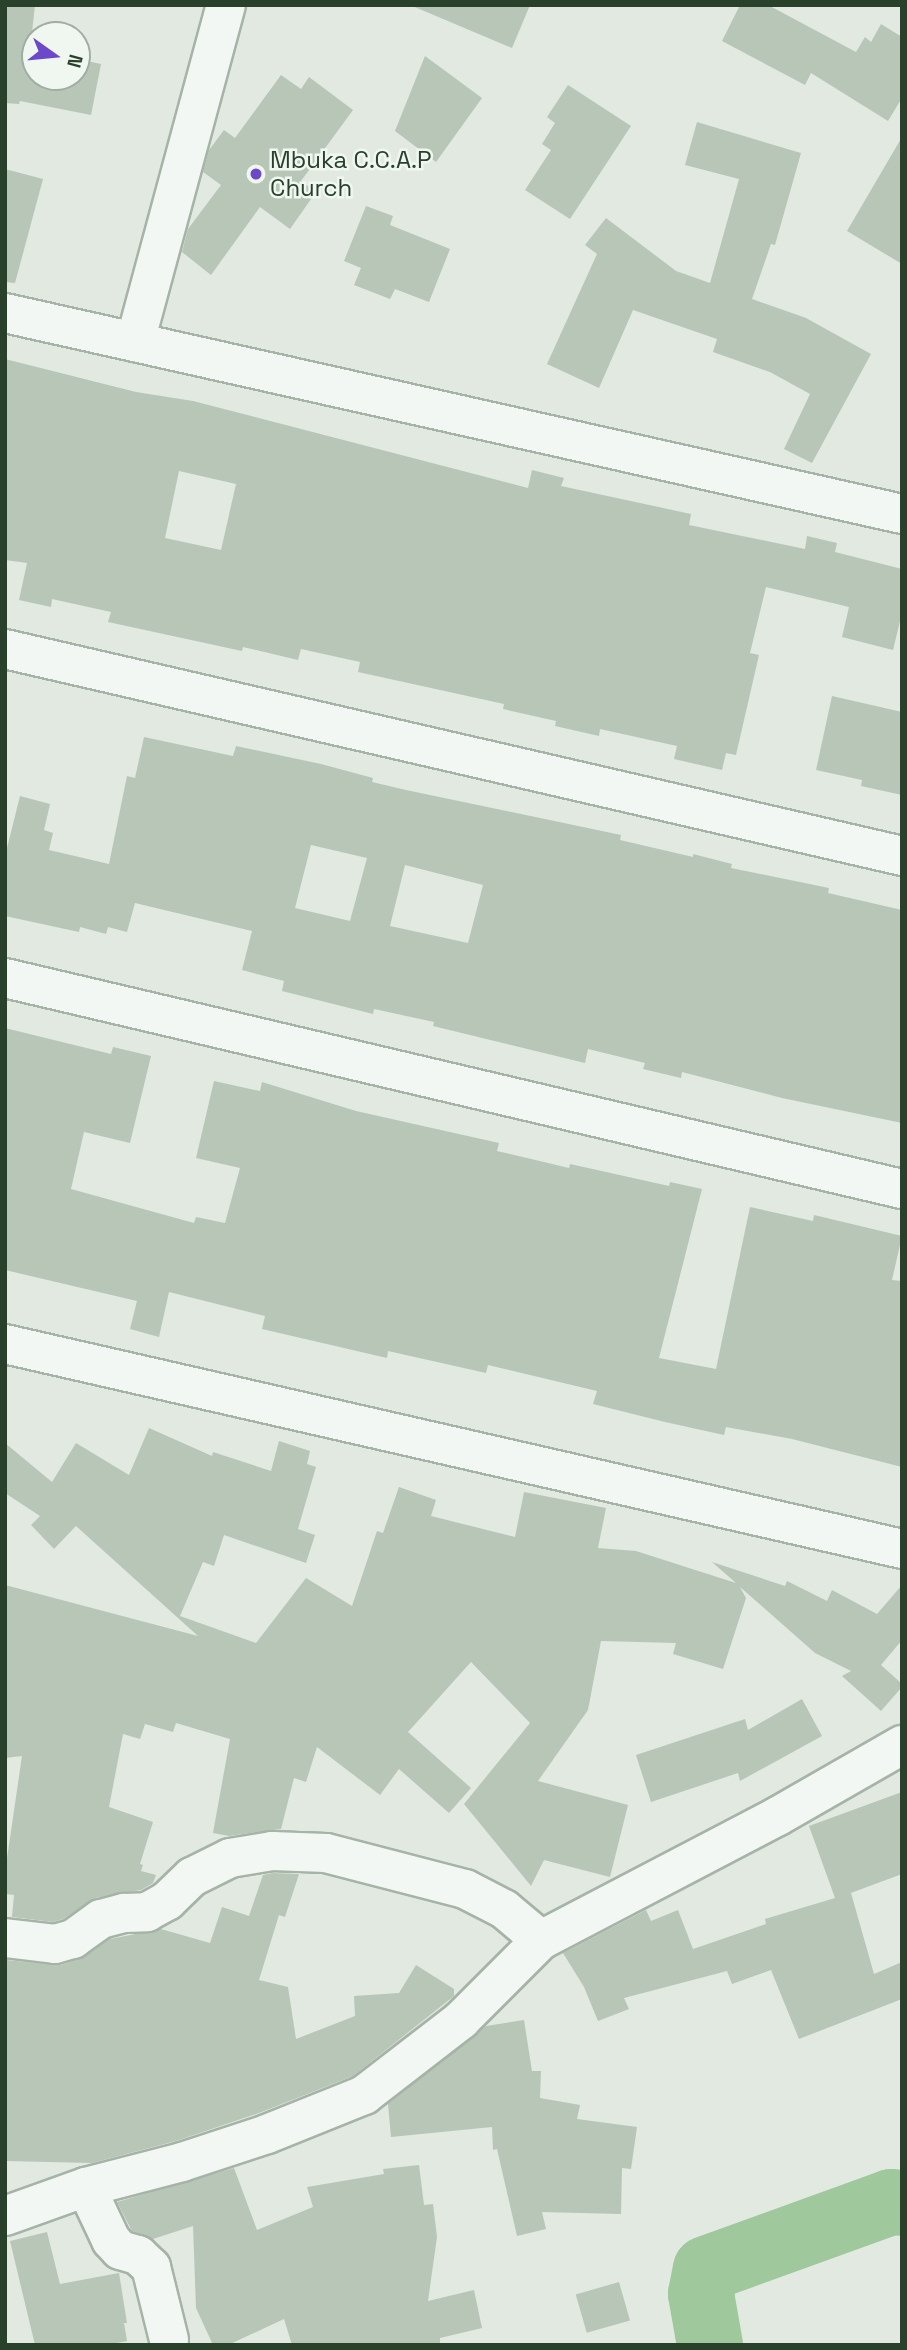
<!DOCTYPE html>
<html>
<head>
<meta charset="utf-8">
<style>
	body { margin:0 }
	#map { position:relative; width:907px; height:2350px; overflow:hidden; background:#e1e9e1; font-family:"Space Grotesk",sans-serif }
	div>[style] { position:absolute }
	.river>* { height:66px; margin:-33px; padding:0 33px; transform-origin:33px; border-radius:33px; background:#9fc89c }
	.building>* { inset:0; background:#b8c6b8; transform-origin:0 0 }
	.roads { filter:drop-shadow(2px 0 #a6b3a7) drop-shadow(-2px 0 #a6b3a7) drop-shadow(0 2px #a6b3a7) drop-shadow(0 -2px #a6b3a7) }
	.minor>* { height:38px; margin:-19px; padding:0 19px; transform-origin:19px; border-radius:19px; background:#f3f7f3 }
	.dots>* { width:19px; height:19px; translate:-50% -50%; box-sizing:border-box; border:4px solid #f0f6f0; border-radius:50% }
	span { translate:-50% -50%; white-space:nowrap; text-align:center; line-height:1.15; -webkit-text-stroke:5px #f0f6f0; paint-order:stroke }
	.poi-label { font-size:24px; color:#29402b }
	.left { translate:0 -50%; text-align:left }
	.frame { position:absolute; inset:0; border:7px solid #29402b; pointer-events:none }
	.north { position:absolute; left:21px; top:21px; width:70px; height:70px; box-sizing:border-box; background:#f0f6f0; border:2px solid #a0ada1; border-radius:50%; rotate:105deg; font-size:19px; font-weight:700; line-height:28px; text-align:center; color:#29402b }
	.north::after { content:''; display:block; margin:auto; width:24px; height:32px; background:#6c49cb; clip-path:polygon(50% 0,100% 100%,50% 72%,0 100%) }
</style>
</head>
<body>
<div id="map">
	<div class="river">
		<div style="left:710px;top:2345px;width:52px;rotate:-100deg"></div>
		<div style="left:701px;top:2294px;width:25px;rotate:-79deg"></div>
		<div style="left:706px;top:2269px;width:197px;rotate:-19.9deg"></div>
		<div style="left:891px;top:2202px;width:11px;rotate:5deg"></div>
	</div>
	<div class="building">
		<div style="clip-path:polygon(5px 5px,35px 5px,30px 50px,35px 50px,35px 77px,77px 77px,77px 59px,101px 64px,91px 115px,20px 101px,19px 104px,5px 103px)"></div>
		<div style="clip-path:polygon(410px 5px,530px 5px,512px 48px)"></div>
		<div style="clip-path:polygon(740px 5px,768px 5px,856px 52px,865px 37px,871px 42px,881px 24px,902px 37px,902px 98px,888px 121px,811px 73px,805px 85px,722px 41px)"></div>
		<div style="clip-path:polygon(425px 56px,482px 98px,436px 162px,395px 131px)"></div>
		<div style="clip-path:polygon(281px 75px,301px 89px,309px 77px,353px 110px,301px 181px,316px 192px,290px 229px,260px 207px,211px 275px,182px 252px,188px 229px,221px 185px,203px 172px,209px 150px,224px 130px,235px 138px)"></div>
		<div style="clip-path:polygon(568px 85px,631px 126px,570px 219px,525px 190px,551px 150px,542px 144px,555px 123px,547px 117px)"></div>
		<div style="clip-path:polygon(697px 122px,801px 153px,775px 245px,771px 244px,752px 299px,806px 318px,871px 354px,812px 463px,784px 449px,810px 394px,770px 372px,713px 352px,717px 339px,633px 310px,599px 388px,547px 364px,597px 254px,585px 245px,606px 218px,676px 271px,710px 283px,739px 179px,685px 165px)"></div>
		<div style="clip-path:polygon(902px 137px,902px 264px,847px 231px)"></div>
		<div style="clip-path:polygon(5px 169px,43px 179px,15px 283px,5px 282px)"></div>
		<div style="clip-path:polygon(366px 206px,393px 216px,390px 225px,450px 249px,429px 302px,395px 289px,390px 299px,354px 285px,361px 268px,344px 261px)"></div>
		<div style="clip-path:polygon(evenodd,5px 359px,136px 392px,193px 401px,528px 488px,532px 470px,564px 478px,561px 486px,691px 514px,689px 525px,805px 549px,807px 536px,837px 543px,835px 552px,902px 569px,902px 613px,893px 650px,842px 637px,849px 607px,766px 587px,750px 653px,759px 655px,736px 755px,726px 753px,722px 770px,674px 759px,677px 746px,600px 729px,599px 736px,555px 726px,556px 721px,503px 709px,504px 704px,358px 672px,360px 662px,301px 649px,298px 660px,243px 647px,242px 651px,108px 622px,111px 612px,52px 599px,51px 607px,19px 600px,27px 563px,5px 560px,5px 359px,179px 471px,236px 484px,221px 550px,165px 538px,179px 471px)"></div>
		<div style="clip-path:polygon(832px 696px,902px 712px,902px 795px,861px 786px,862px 780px,816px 770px)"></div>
		<div style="clip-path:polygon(evenodd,144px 737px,233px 756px,236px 746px,321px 764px,373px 778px,372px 782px,406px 790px,621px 835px,620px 840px,693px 857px,693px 854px,732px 864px,731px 868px,829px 888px,828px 893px,902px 910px,902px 1123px,782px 1098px,682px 1072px,681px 1078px,643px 1069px,645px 1063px,588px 1049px,585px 1063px,433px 1026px,434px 1022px,374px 1009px,373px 1014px,282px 991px,284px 981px,242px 970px,252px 931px,135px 903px,127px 932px,108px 927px,106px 934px,80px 927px,79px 932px,5px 916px,5px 856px,20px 796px,50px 804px,44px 830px,53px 833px,49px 850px,109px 864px,127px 776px,135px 778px,144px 737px,311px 845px,367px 858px,350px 921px,295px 908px,311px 845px,144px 737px,405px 865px,483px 885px,468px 943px,390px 926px,405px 865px)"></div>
		<div style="clip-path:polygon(5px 1028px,111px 1054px,113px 1047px,151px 1056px,130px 1143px,84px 1132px,71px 1189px,194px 1223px,196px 1217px,225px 1223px,240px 1168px,196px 1158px,214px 1081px,260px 1091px,262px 1082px,356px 1111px,499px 1143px,497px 1151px,569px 1168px,570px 1164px,669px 1186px,670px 1182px,702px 1189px,659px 1358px,716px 1369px,750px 1207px,813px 1221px,814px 1215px,902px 1236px,892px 1280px,902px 1281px,902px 1467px,792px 1439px,726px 1427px,724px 1435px,665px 1422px,593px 1404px,597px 1391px,488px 1365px,486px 1373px,388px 1351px,387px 1358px,262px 1329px,265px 1316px,169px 1292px,159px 1337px,130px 1329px,137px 1301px,5px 1270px)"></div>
		<div style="clip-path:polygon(149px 1428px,212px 1456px,213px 1452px,271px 1471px,279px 1441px,310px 1451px,307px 1464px,316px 1467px,298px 1529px,315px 1535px,306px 1563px,224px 1535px,214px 1566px,203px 1562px,180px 1616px,256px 1643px,306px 1578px,352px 1606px,377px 1531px,383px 1533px,399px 1487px,436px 1500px,431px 1516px,515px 1537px,524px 1492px,606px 1508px,598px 1548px,636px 1551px,736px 1583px,712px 1562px,785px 1586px,787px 1581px,827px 1601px,832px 1590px,877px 1614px,902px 1585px,902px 1640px,881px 1665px,902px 1684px,902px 1687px,881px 1711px,842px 1676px,851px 1671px,815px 1653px,740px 1587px,746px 1598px,723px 1669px,673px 1654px,676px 1643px,601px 1641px,588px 1710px,538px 1781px,628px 1805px,610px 1877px,544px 1860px,531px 1886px,464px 1804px,530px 1723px,471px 1662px,408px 1732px,471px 1788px,449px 1813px,399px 1769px,380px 1795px,317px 1747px,306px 1782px,294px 1778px,281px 1829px,229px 1836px,213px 1833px,230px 1739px,176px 1723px,173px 1732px,145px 1724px,140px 1739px,123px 1734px,109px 1807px,153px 1822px,140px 1864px,143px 1865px,141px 1871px,156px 1875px,153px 1883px,141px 1890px,95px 1898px,63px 1919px,53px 1922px,12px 1917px,14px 1895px,5px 1894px,5px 1872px,22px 1756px,5px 1758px,5px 1585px,198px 1636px,76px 1526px,54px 1549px,31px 1525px,40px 1516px,5px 1493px,5px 1443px,52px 1482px,76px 1443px,129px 1475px)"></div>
		<div style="clip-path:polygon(802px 1699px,822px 1736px,740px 1781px,738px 1773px,651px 1802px,636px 1755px,745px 1719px,748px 1730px)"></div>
		<div style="clip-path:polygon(902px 1792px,902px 1874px,840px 1897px,851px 1893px,874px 1974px,902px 1962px,902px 1999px,799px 2039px,771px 1970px,732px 1984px,727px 1971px,624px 1998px,629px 2009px,598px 2021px,584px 1987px,563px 1953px,646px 1910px,651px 1921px,678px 1910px,693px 1949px,766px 1924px,765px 1919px,835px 1898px,809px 1826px)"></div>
		<div style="clip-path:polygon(273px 1873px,299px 1874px,285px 1917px,279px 1915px,259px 1980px,288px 1987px,296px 2039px,355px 2016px,354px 1996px,399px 1993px,416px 1965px,454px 1989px,454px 1996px,353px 2076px,259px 2113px,176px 2141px,92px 2163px,5px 2161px,6px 1960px,61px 1965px,85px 1957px,110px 1939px,161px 1929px,210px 1943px,222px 1907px,249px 1916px,263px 1875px)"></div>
		<div style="clip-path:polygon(524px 2020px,532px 2071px,541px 2071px,540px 2098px,580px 2105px,577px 2119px,637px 2127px,631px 2169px,622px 2168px,621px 2214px,542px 2212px,546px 2229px,517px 2236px,497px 2149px,493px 2150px,492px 2127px,391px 2137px,388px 2104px,486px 2026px)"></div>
		<div style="clip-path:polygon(419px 2165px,424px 2205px,433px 2204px,437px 2237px,428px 2301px,474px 2290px,482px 2328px,440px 2338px,440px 2345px,292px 2345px,284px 2319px,228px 2345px,213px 2345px,196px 2308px,193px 2226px,153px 2239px,132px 2231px,117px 2202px,234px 2168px,257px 2230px,313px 2207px,307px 2187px,384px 2174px,383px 2169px)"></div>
		<div style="clip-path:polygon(47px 2232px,60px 2284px,119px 2273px,127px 2323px,124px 2323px,127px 2341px,106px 2345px,35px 2345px,10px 2241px)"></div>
		<div style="left:619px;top:2282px;width:40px;height:45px;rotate:74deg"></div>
	</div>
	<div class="roads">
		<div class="minor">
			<div style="left:5px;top:313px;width:919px;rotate:12.63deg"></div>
			<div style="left:135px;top:342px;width:349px;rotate:-74.9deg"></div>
			<div style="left:5px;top:649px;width:921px;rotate:12.99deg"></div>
			<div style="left:5px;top:978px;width:921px;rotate:13.24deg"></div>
			<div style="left:5px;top:1344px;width:920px;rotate:12.87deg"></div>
			<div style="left:5px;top:1938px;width:50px;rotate:6.8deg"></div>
			<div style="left:55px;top:1944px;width:19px;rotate:-16deg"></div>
			<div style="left:73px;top:1939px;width:34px;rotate:-36deg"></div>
			<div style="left:101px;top:1919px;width:24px;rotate:-15deg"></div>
			<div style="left:124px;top:1913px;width:23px;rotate:-2deg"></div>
			<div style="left:147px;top:1912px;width:23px;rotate:-29deg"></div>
			<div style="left:167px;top:1901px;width:35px;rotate:-44deg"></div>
			<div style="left:192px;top:1877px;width:42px;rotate:-26.6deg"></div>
			<div style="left:230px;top:1858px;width:43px;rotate:-9.5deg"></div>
			<div style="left:272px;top:1851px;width:54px;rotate:2.1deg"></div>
			<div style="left:326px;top:1853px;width:144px;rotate:14.5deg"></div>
			<div style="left:465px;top:1889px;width:44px;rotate:27.1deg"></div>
			<div style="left:504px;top:1909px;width:48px;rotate:40deg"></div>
			<div style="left:86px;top:2187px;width:59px;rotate:64.7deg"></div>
			<div style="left:111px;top:2240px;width:13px;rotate:48deg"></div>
			<div style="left:120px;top:2250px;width:19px;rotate:16deg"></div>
			<div style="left:138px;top:2255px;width:18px;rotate:43deg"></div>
			<div style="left:151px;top:2267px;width:75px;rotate:76.1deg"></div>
			<div style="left:5px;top:2216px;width:86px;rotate:-19.7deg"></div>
			<div style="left:86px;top:2187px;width:99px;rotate:-14.6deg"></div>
			<div style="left:182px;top:2162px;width:89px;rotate:-18.2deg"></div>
			<div style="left:267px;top:2134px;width:105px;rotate:-21.9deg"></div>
			<div style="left:364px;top:2095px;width:123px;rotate:-37.7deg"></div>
			<div style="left:461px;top:2020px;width:113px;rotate:-45deg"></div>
			<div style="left:541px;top:1940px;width:267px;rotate:-27.6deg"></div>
			<div style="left:778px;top:1816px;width:143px;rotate:-29.8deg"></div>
		</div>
	</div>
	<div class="dots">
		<div style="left:256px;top:174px;background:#6c49cb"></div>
	</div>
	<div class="poi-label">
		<span class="left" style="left:270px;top:174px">Mbuka C.C.A.P<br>Church</span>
	</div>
	<div class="frame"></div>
	<div class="north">N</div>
</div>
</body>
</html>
